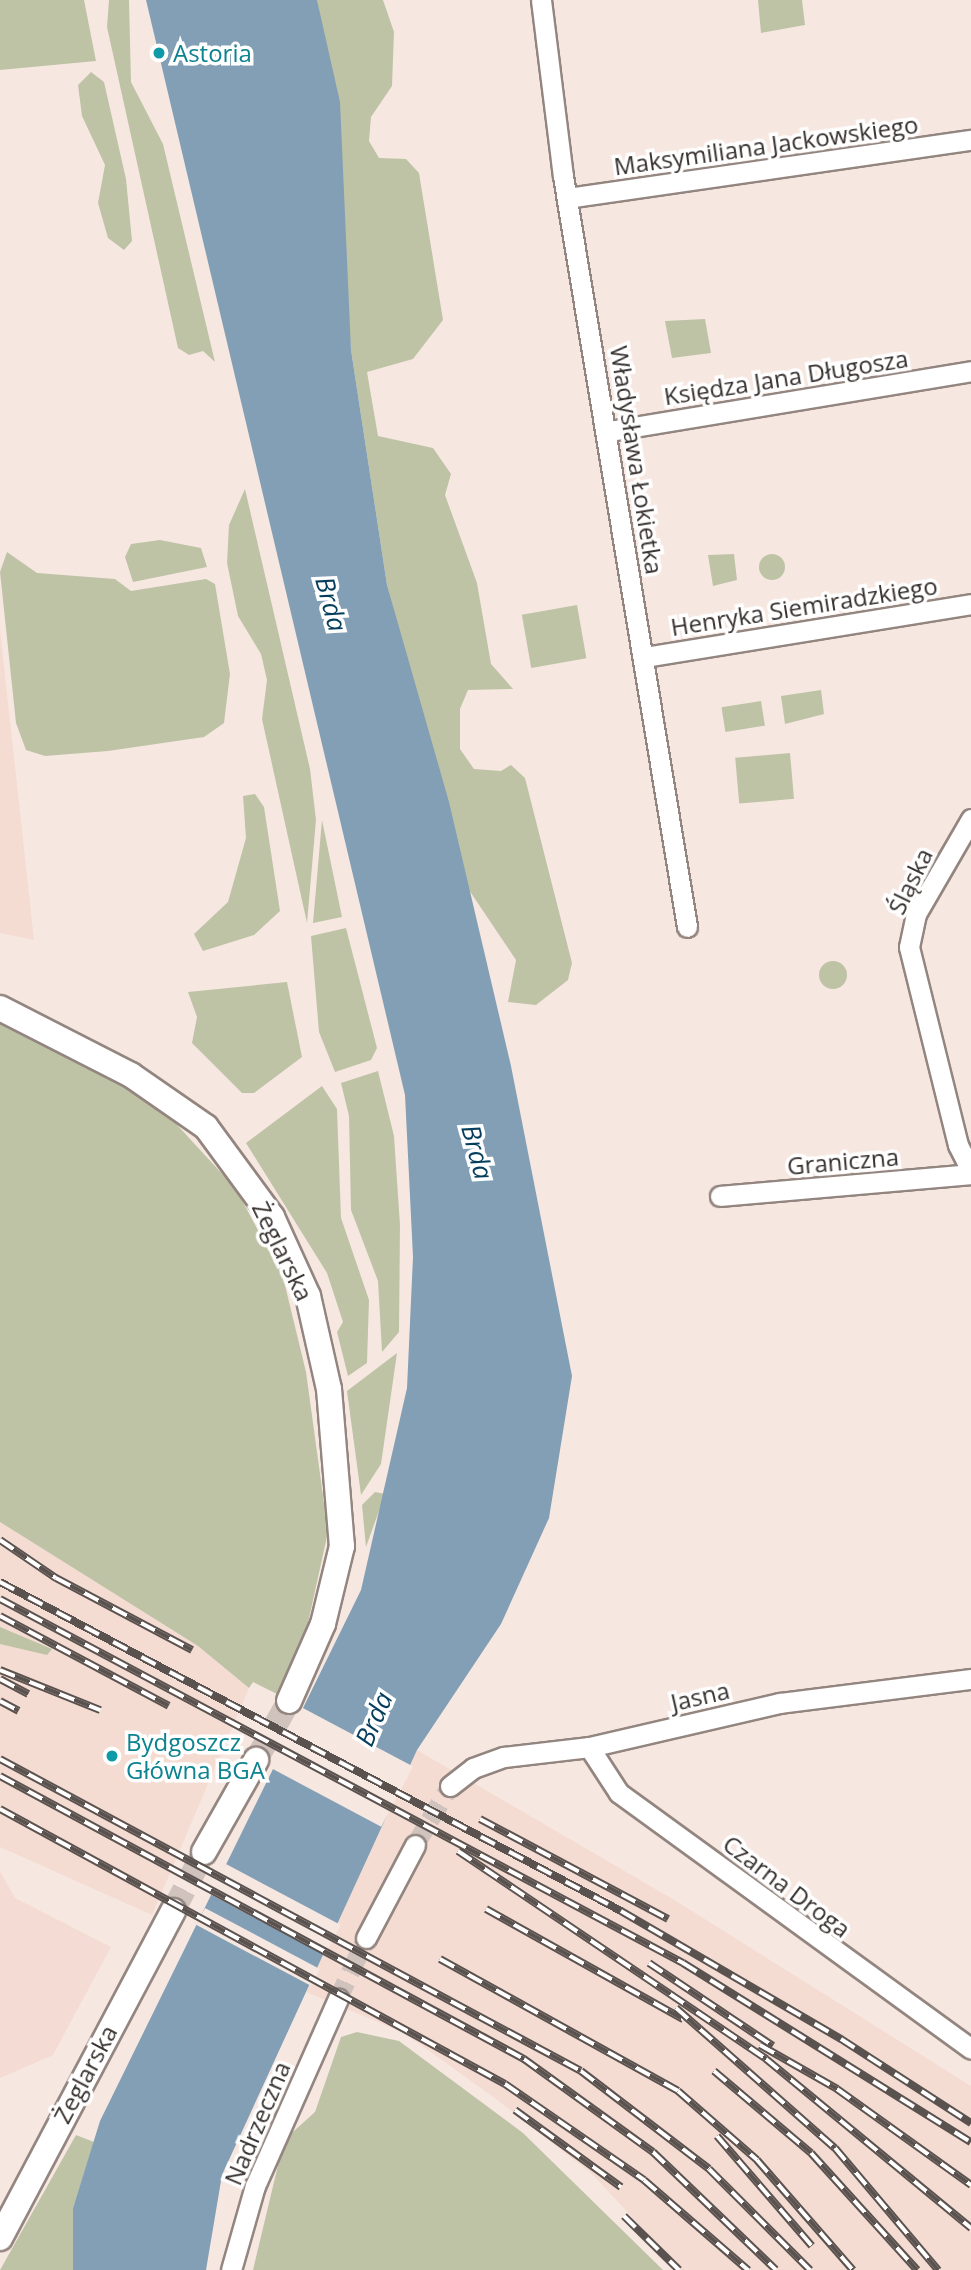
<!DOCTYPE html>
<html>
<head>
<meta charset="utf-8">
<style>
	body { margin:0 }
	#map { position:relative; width:971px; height:2270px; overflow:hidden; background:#f7e7e1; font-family:"Open Sans",sans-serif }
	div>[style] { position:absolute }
	.commercial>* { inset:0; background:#f4dbd3 }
	.built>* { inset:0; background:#f4dcd2 }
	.green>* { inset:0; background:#bec3a6; transform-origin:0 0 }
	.round { border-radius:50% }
	.water>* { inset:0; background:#829fb5 }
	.pier>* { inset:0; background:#f7e7e1; transform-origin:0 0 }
	.minor-tunnel>* { height:19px; margin-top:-9.5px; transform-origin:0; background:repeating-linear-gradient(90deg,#d0c2bd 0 19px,transparent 0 29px) }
	.tertiary-tunnel>* { height:24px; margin-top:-12px; transform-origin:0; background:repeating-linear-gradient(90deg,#d0c2bd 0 24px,transparent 0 36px) }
	.roads { filter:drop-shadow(2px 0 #93857f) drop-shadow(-2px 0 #93857f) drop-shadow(0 2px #93857f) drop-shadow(0 -2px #93857f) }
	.minor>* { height:19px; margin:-9.5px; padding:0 9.5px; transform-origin:9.5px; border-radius:9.5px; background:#fff }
	.tertiary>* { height:24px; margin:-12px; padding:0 12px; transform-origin:12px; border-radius:12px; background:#fff }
	.rail>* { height:8px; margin-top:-4px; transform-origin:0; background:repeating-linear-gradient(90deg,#fff 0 16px,#5a524f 0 32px); box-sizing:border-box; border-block:2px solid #5a524f }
	.dots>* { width:19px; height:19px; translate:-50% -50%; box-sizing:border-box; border:4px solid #fff; border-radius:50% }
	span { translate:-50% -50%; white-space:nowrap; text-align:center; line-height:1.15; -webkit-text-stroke:7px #fff; paint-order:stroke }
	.culture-label { font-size:24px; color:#0d838f }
	.left { translate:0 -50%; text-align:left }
	.street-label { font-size:24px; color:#36302e }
	.water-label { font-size:26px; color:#053e5d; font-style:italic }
</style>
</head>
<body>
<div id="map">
	<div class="commercial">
		<div style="clip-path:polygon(0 1871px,15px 1898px,111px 1947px,53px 2055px,0 2078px)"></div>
	</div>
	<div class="built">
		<div style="clip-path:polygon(0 630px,12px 739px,34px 940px,0 933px)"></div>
		<div style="clip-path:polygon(0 1522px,198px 1646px,249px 1688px,152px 1915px,0 1847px)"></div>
		<div style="clip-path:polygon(417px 1750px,676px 1901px,971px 2086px,971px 2270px,681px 2270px,592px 2174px,492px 2096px,404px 2033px,306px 1992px)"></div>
	</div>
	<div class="green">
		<div style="clip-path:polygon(0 0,84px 0,96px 61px,0 70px)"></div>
		<div style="clip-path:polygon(109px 0,129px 0,131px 82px,163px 144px,215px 362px,203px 351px,189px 355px,178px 348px,107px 27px)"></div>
		<div style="clip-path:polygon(317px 0,383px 0,394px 32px,392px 86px,371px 117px,369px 141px,379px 158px,406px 159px,419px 173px,443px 320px,413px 359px,367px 372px,378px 436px,433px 448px,451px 474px,445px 495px,477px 583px,491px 664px,513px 689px,468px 690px,460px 709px,460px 749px,474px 769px,501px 771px,511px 765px,525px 778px,572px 963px,568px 980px,536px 1005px,508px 1002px,516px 960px,469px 890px,387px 585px,351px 350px)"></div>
		<div style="clip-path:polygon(758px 0,802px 0,805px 25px,761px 33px)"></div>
		<div style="clip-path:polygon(91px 72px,104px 82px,126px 179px,132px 241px,124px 250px,108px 238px,98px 203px,105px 165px,82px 116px,78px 85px)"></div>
		<div style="clip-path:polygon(705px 319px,711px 353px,672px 358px,665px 321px)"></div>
		<div style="clip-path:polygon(245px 489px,310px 769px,316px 820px,307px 923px,262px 719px,267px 680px,261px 654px,238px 616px,227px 563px,229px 525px)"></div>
		<div style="clip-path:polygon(160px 540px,201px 548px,207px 567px,133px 582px,125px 557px,131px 544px)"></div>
		<div style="clip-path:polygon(7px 552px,37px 573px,115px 579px,131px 591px,206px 579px,215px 584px,230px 674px,224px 723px,204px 737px,108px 751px,45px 756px,26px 750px,16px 723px,0 572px)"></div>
		<div class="round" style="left:759px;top:554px;width:26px;height:26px"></div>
		<div style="clip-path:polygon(734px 554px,737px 580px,713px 586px,708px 555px)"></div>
		<div style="left:577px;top:605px;width:54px;height:56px;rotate:80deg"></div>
		<div style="clip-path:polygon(821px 690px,824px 714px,785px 724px,781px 696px)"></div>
		<div style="left:761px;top:701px;width:25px;height:40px;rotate:81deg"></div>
		<div style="left:790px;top:753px;width:46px;height:55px;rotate:85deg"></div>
		<div style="clip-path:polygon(255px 794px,264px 807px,280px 911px,254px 935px,203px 951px,194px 934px,228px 902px,246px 838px,243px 796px)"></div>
		<div style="clip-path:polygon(322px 820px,342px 917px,313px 923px)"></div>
		<div style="clip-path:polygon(346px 928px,377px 1048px,371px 1060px,335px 1072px,319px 1032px,311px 936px)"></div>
		<div class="round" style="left:819px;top:961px;width:28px;height:28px"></div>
		<div style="clip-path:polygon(287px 982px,302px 1057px,254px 1093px,242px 1093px,192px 1043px,197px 1017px,188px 992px)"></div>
		<div style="clip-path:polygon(0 1022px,124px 1084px,168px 1115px,236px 1189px,283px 1277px,306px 1372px,328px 1532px,300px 1659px,279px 1695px,253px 1682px,249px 1688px,198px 1646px,0 1522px)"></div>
		<div style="clip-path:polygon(378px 1071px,394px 1136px,400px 1225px,399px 1332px,382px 1352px,378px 1281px,351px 1210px,349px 1116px,341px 1083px)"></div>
		<div style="clip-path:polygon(322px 1086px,337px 1109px,341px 1218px,369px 1300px,367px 1363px,348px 1376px,337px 1332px,343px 1322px,327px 1273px,246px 1143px)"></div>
		<div style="clip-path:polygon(397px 1353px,381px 1464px,361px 1495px,347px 1391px)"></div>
		<div style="clip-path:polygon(375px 1492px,385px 1494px,366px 1547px,362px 1505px)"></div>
		<div style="clip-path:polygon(0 1627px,52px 1649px,47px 1655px,0 1644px)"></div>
		<div style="clip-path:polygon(357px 2032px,399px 2041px,523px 2133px,663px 2270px,253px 2270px,284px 2140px,315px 2112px,341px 2037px)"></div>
		<div style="clip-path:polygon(76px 2135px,94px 2142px,73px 2208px,73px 2270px,0 2270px)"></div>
	</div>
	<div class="water">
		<div style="clip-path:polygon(146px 0,317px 0,340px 102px,351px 350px,387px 585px,449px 802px,511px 1066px,572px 1376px,549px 1518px,501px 1624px,417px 1750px,306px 1992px,222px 2175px,206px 2270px,73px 2270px,73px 2208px,100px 2121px,361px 1590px,407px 1388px,413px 1257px,405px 1095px)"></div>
	</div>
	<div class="pier">
		<div style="left:301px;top:1707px;width:127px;height:68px;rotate:28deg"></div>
		<div style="left:226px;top:1864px;width:130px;height:34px;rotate:28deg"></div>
		<div style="left:205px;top:1908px;width:130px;height:19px;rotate:28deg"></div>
	</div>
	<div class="minor-tunnel">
		<div style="left:415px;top:1845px;width:69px;rotate:-59.3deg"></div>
		<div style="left:338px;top:1999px;width:67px;rotate:-65.3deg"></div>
	</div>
	<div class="tertiary-tunnel">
		<div style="left:256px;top:1760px;width:68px;rotate:-60.8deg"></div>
		<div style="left:173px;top:1911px;width:67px;rotate:-62.3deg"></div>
	</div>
	<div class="roads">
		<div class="minor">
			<div style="left:541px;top:0;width:177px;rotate:82.9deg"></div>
			<div style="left:563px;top:176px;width:761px;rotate:80.62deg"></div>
			<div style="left:567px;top:198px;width:408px;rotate:-8.2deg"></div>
			<div style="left:609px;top:431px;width:367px;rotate:-9.4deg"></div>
			<div style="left:644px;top:657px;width:331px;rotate:-9.2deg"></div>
			<div style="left:971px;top:819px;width:110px;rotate:120.1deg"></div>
			<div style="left:916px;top:914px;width:34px;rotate:102deg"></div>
			<div style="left:909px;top:947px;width:204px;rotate:76.1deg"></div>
			<div style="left:958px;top:1145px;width:28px;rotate:63deg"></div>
			<div style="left:720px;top:1196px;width:252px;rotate:-5deg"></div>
			<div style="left:589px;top:1747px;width:55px;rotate:56.9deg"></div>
			<div style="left:619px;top:1793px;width:435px;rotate:36deg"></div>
			<div style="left:450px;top:1786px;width:29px;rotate:-38deg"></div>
			<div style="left:473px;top:1768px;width:33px;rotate:-20deg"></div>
			<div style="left:504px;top:1757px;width:86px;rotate:-6.7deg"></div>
			<div style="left:589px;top:1747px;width:196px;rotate:-13deg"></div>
			<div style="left:780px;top:1703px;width:193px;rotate:-7.2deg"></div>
			<div style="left:366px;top:1938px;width:105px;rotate:-62.2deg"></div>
			<div style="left:231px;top:2270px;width:87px;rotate:-74.1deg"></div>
			<div style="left:255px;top:2186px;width:205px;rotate:-66.1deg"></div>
		</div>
		<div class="tertiary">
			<div style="left:0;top:1008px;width:147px;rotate:27.1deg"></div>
			<div style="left:131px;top:1075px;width:91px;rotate:34.7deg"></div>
			<div style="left:206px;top:1127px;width:112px;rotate:53.7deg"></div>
			<div style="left:272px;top:1217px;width:87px;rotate:65.5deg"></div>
			<div style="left:308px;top:1296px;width:95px;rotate:77.3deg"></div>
			<div style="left:329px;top:1389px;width:158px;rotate:85.3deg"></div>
			<div style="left:342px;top:1546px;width:80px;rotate:103.7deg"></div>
			<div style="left:323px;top:1624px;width:84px;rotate:113.8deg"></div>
			<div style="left:204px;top:1852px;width:106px;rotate:-60.5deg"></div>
			<div style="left:0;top:2238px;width:370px;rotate:-62.1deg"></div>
		</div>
	</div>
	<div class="rail">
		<div style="left:0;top:1540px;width:68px;rotate:34.2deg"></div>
		<div style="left:56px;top:1578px;width:154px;rotate:27.9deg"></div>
		<div style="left:0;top:1582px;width:703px;rotate:27.91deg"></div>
		<div style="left:621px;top:1911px;width:255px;rotate:30.2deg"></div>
		<div style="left:841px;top:2039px;width:155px;rotate:32.9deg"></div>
		<div style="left:0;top:1599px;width:774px;rotate:28.06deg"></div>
		<div style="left:683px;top:1963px;width:339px;rotate:31.9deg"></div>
		<div style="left:0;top:1616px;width:191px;rotate:28deg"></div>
		<div style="left:0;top:1670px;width:108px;rotate:21.8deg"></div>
		<div style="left:0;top:1679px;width:32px;rotate:28deg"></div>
		<div style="left:0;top:1701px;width:21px;rotate:28deg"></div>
		<div style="left:0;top:1759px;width:659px;rotate:28.24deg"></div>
		<div style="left:581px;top:2071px;width:161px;rotate:37.4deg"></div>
		<div style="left:709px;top:2169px;width:143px;rotate:45deg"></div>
		<div style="left:0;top:1776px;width:596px;rotate:28.37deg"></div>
		<div style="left:524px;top:2059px;width:159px;rotate:35.8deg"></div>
		<div style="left:653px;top:2152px;width:170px;rotate:43.8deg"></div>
		<div style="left:0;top:1809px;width:575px;rotate:28.57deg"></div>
		<div style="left:505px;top:2084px;width:169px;rotate:34.6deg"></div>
		<div style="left:644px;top:2180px;width:138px;rotate:40.9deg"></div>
		<div style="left:480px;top:1819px;width:213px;rotate:28deg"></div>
		<div style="left:458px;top:1851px;width:372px;rotate:34deg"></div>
		<div style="left:766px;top:2059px;width:266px;rotate:39.5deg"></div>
		<div style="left:486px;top:1909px;width:226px;rotate:29.2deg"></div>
		<div style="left:440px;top:1959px;width:272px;rotate:29deg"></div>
		<div style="left:678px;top:2091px;width:105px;rotate:41.1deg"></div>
		<div style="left:757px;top:2160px;width:146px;rotate:48.9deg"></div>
		<div style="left:649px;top:1963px;width:149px;rotate:33.8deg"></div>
		<div style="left:676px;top:2008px;width:212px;rotate:41.4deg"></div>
		<div style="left:835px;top:2148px;width:160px;rotate:49.8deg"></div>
		<div style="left:760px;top:2045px;width:89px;rotate:29.7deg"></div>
		<div style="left:837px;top:2089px;width:165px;rotate:35.6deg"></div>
		<div style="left:714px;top:2071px;width:127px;rotate:40.2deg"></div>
		<div style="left:811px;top:2153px;width:158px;rotate:47.8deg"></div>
		<div style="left:515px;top:2110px;width:131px;rotate:36deg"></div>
		<div style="left:717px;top:2136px;width:145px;rotate:49.2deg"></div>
		<div style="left:624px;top:2216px;width:77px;rotate:44.5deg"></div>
	</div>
	<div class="dots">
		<div style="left:159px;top:53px;background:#0f9aa8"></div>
		<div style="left:112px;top:1756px;background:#0f9aa8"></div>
	</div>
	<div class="culture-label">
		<span class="left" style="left:173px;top:53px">Astoria</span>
		<span class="left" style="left:126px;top:1756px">Bydgoszcz<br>Główna BGA</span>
	</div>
	<div class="street-label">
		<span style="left:766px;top:145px;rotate:-8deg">Maksymiliana Jackowskiego</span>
		<span style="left:786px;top:377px;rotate:-9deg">Księdza Jana Długosza</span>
		<span style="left:637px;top:460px;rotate:81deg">Władysława Łokietka</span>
		<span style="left:804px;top:606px;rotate:-9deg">Henryka Siemiradzkiego</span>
		<span style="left:910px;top:881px;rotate:-64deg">Śląska</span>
		<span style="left:843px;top:1161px;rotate:-5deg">Graniczna</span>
		<span style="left:283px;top:1251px;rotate:64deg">Żeglarska</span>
		<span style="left:700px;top:1696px;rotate:-13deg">Jasna</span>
		<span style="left:787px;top:1886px;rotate:37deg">Czarna Droga</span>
		<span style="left:85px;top:2074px;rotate:-62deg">Żeglarska</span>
		<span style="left:257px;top:2123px;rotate:-67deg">Nadrzeczna</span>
	</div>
	<div class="water-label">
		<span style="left:331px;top:604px;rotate:75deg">Brda</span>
		<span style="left:477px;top:1152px;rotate:75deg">Brda</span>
		<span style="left:374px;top:1719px;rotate:-67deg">Brda</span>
	</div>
</div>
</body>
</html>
